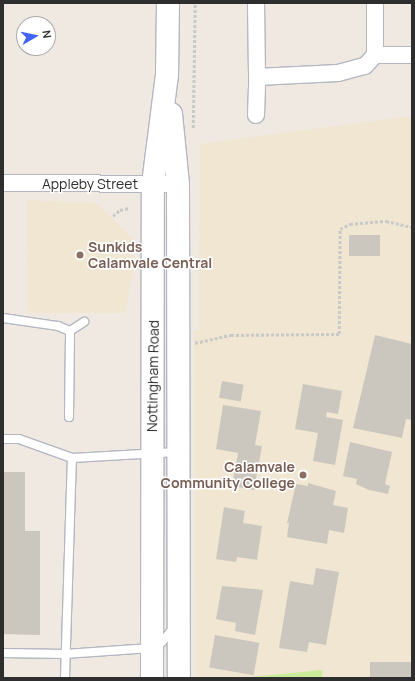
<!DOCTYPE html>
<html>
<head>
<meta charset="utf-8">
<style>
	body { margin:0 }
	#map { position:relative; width:415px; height:681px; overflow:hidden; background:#efe9e1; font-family:Manrope,sans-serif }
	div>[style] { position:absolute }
	.education>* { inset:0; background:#f0e6d1 }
	.pitch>* { inset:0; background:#c9ec9a }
	.building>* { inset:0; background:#cbc7bf; transform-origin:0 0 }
	.path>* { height:2.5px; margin-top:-1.25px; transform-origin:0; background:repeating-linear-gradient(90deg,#c9c9c9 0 3px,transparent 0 5px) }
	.roads { filter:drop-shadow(1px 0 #b4b7c1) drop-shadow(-1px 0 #b4b7c1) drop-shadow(0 1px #b4b7c1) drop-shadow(0 -1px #b4b7c1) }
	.lane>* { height:8px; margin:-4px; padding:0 4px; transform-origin:4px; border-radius:4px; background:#fff }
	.street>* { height:16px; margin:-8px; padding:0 8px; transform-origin:8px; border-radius:8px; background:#fff }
	.secondary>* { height:22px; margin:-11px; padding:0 11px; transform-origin:11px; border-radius:11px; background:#fff }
	.dots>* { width:11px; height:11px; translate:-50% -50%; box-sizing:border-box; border:2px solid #fff; border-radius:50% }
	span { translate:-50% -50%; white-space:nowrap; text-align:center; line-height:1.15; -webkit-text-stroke:3px #fff; paint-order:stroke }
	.street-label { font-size:14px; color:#2e2e2e }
	.education-label { font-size:14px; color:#785e54; font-weight:700 }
	.left { translate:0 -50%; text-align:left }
	.right { translate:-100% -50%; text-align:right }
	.frame { position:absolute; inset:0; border:4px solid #2e2e2e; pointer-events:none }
	.north { position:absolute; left:16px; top:16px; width:40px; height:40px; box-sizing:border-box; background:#fff; border:1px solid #ababab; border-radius:50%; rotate:81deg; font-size:11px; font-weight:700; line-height:16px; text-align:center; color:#2e2e2e }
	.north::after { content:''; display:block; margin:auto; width:14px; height:18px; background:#4264fb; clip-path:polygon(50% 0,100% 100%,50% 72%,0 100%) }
</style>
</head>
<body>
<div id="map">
	<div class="education">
		<div style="clip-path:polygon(412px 116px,412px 678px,196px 678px,194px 330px,199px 330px,200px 144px)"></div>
		<div style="clip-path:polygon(27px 200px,96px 203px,133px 238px,133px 272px,125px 313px,28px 313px)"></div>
	</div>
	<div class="pitch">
		<div style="clip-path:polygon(322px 670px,322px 678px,241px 678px)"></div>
	</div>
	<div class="building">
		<div style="left:349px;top:235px;width:31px;height:21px"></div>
		<div style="clip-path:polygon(375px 335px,412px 344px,412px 420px,406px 419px,402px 438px,353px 428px)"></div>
		<div style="left:222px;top:381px;width:22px;height:17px;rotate:10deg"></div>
		<div style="clip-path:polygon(303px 384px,342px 391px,338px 414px,327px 412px,326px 417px,343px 420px,335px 465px,313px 461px,318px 433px,295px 429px)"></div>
		<div style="clip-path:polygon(223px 405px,261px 411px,255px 445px,262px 446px,254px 490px,232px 486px,238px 453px,216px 449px)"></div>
		<div style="clip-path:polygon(350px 442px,392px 452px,385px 484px,390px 486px,388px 494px,369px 490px,356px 484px,357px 479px,343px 476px)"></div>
		<div style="clip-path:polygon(3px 472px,25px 472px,25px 531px,40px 531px,40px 635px,3px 634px)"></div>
		<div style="clip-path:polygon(308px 483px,336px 491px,333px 505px,348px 508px,344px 533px,329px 530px,327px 544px,287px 537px,289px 523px,287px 523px,296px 484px,308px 486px)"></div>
		<div style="clip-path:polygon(224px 507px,245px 511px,243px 523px,262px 526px,257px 560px,237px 557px,236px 562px,216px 559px)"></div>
		<div style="clip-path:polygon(316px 568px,339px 572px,326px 645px,309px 642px,307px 652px,279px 648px,290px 581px,313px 585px)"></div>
		<div style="clip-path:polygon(222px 586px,263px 590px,255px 635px,235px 631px,236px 623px,216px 619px)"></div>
		<div style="left:215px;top:635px;width:45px;height:33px;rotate:10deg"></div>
		<div style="left:370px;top:662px;width:42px;height:16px"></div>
	</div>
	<div class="path">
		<div style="left:193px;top:128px;width:125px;rotate:-89.1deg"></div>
		<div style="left:113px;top:216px;width:9px;rotate:-41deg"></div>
		<div style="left:120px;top:210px;width:9px;rotate:-13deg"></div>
		<div style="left:195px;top:343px;width:37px;rotate:-13deg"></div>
		<div style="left:231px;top:335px;width:108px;rotate:-0.5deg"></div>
		<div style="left:339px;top:334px;width:105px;rotate:-89.5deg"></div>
		<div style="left:340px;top:229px;width:11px;rotate:-27deg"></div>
		<div style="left:350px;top:224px;width:36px;rotate:-5deg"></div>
		<div style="left:386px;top:221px;width:27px;rotate:13deg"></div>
	</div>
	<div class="roads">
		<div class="lane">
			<div style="left:3px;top:318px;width:56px;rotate:8.3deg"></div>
			<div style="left:58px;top:326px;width:13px;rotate:23deg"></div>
			<div style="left:70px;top:331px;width:17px;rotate:-33deg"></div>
			<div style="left:69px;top:417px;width:86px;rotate:-89.3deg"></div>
			<div style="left:3px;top:439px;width:16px"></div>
			<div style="left:19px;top:439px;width:56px;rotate:19.7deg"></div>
			<div style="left:72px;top:458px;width:105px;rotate:-3.3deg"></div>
			<div style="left:3px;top:653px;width:62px;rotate:0.9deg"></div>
			<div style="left:65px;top:654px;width:86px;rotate:-4deg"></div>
			<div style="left:151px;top:648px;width:13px;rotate:-29deg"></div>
			<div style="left:162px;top:642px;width:22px;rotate:-51deg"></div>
			<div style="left:65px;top:678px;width:220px;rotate:-88.2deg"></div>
		</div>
		<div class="street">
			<div style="left:256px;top:3px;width:74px;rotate:89.2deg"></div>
			<div style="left:257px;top:77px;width:81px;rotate:-2.8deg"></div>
			<div style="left:338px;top:73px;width:28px;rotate:-15deg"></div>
			<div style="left:365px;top:66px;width:15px;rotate:-48deg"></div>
			<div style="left:375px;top:55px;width:37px"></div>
			<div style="left:375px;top:3px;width:52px;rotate:90deg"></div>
			<div style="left:256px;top:115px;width:38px;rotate:-88deg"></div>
			<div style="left:3px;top:183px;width:175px;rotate:0.3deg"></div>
		</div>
		<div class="secondary">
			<div style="left:171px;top:114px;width:70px;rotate:84.3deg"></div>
			<div style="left:178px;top:184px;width:494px;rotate:89.9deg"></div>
			<div style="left:152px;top:678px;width:494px;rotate:-89.9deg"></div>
			<div style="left:153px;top:184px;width:110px;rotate:-82.7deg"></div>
			<div style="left:167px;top:75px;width:72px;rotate:-89.2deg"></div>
		</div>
	</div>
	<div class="dots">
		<div style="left:80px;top:255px;background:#8d6e63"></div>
		<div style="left:303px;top:475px;background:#8d6e63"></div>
	</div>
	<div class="street-label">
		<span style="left:90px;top:184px">Appleby Street</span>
		<span style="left:153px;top:376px;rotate:-89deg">Nottingham Road</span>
	</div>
	<div class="education-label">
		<span class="left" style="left:88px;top:255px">Sunkids<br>Calamvale Central</span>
		<span class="right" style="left:295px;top:475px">Calamvale<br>Community College</span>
	</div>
	<div class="frame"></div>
	<div class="north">N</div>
</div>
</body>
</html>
